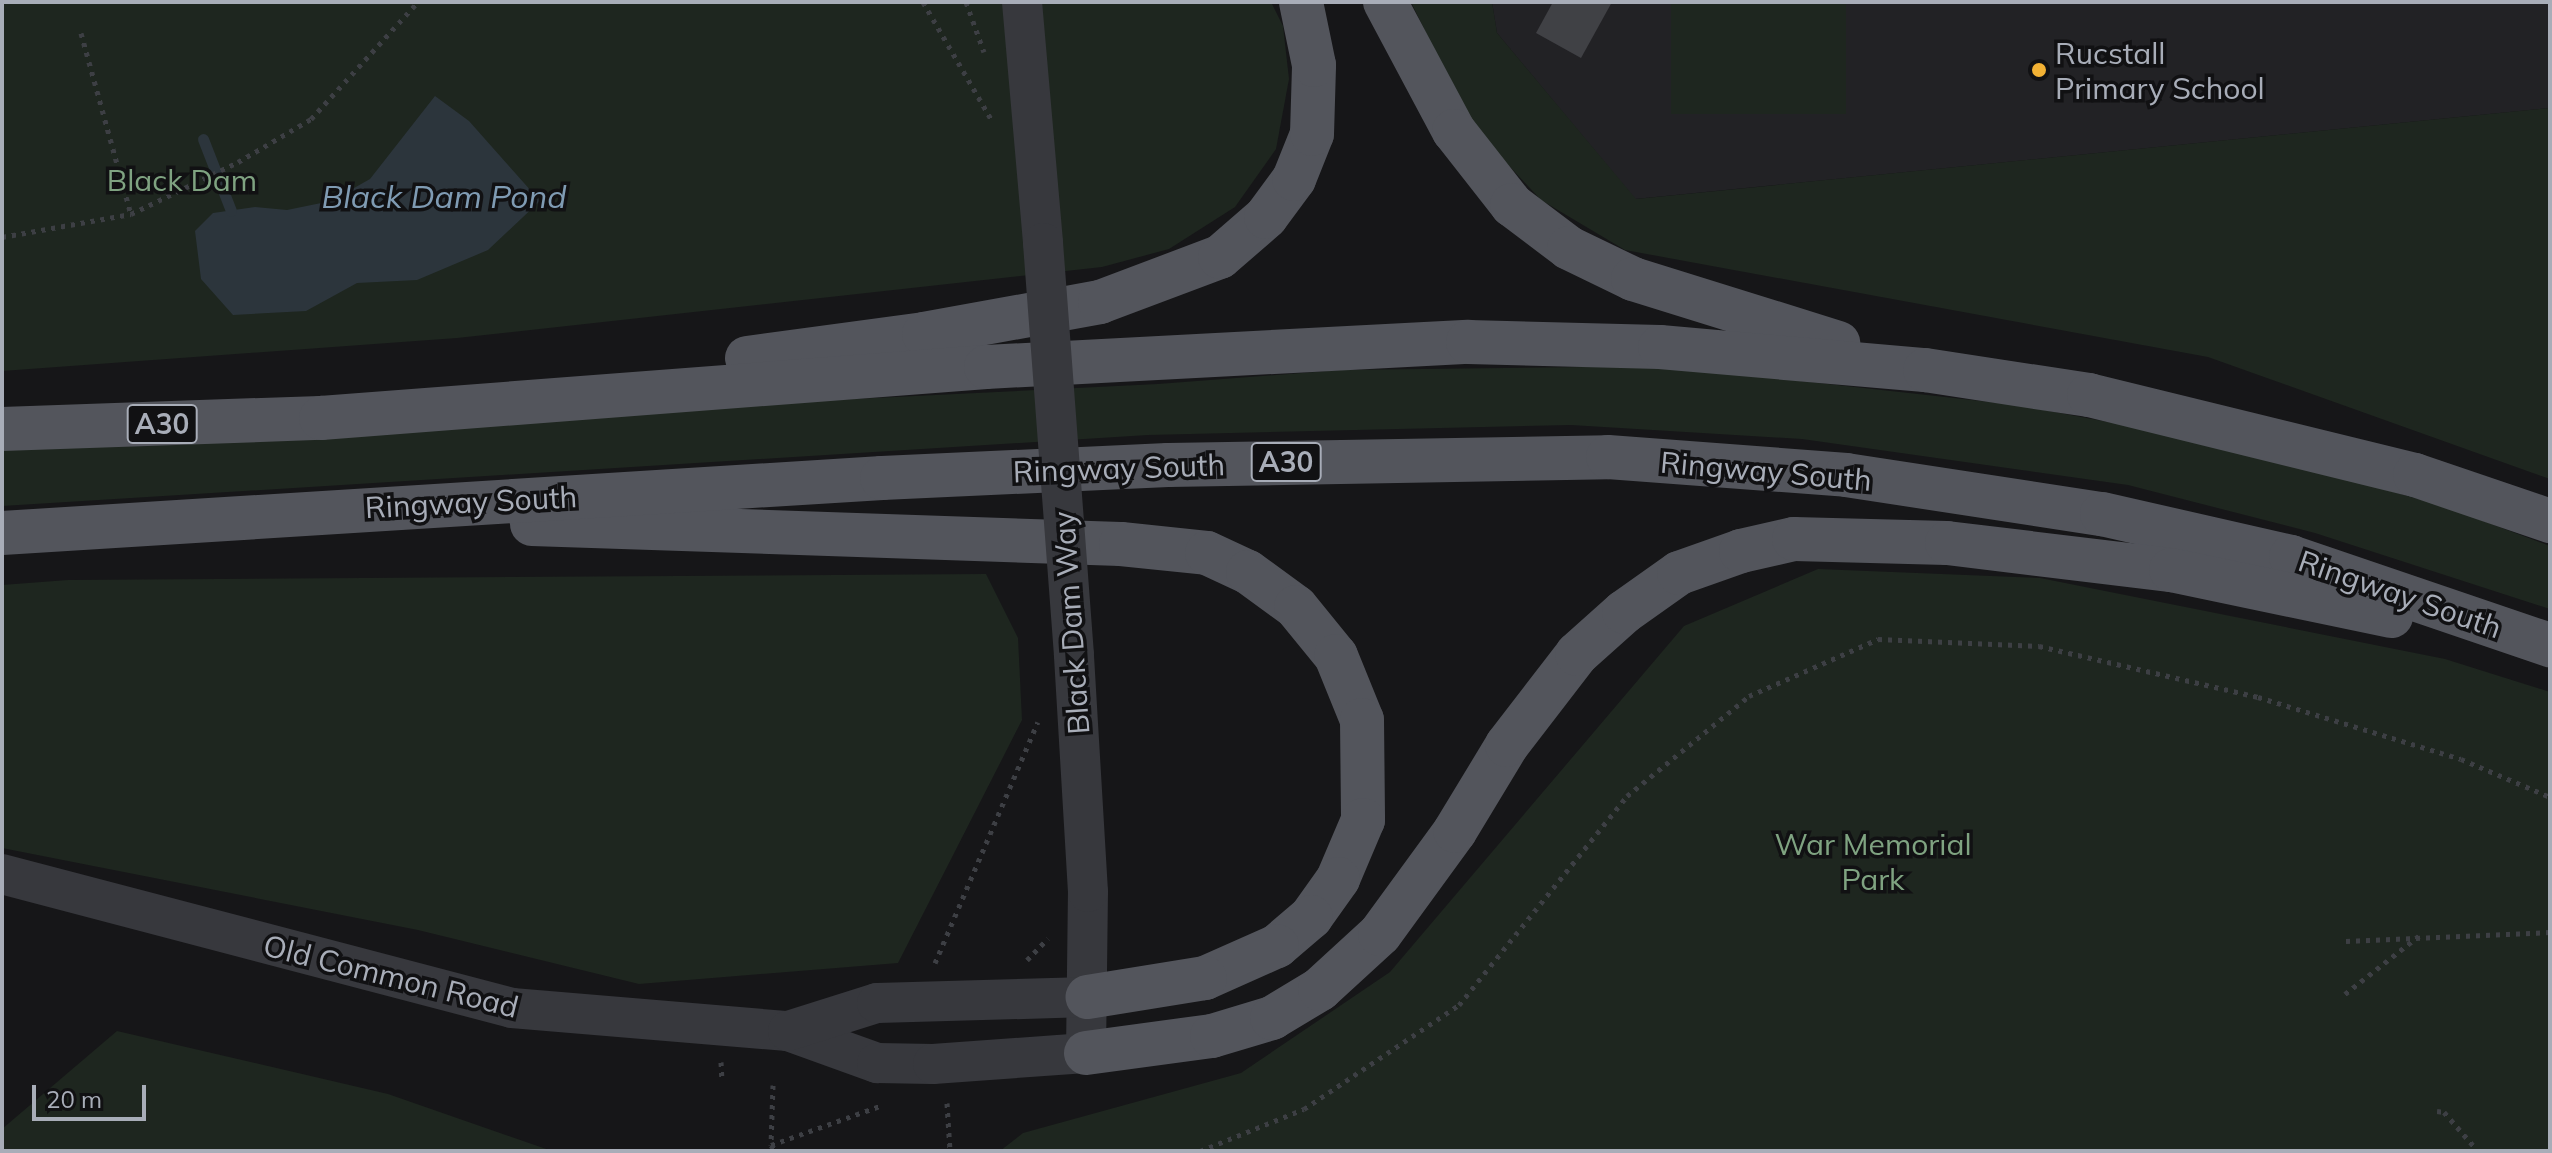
<!DOCTYPE html>
<html>
<head>
<meta charset="utf-8">
<style>
	body { margin:0 }
	#map { position:relative; width:2552px; height:1153px; overflow:hidden; background:#161618; font-family:Mulish,sans-serif }
	div>[style] { position:absolute }
	.built>* { inset:0; background:#222225 }
	.green>* { inset:0; background:#1e261f; transform-origin:0 0 }
	.water>* { inset:0; background:#2c353c }
	.stream>* { height:11px; margin:-5.5px; padding:0 5.5px; transform-origin:5.5px; border-radius:5.5px; background:#2c353c }
	.building>* { inset:0; background:#404145 }
	.path>* { height:5px; margin-top:-2.5px; transform-origin:0; background:repeating-linear-gradient(90deg,#3d3f44 0 4px,transparent 0 10px) }
	.minor>* { height:40px; margin:-20px; padding:0 20px; transform-origin:20px; border-radius:20px; background:#37383d }
	.major>* { height:44px; margin:-22px; padding:0 22px; transform-origin:22px; border-radius:22px; background:#53555c }
	.minor-bridge>* { height:40px; margin:-20px; padding:0 20px; transform-origin:20px; border-radius:20px; background:#37383d }
	.dots>* { width:22px; height:22px; translate:-50% -50%; box-sizing:border-box; border:4px solid #111113; border-radius:50% }
	span { translate:-50% -50%; white-space:nowrap; text-align:center; line-height:1.15; -webkit-text-stroke:7px #111113; paint-order:stroke }
	.shield-label span { padding:2px 6px; background:#111113; border:2px solid; border-radius:6px; -webkit-text-stroke-width:0 }
	.shield-label { font-size:28px; color:#a8adb8; font-weight:700 }
	.poi-label { font-size:30px; color:#a8adb8 }
	.left { translate:0 -50%; text-align:left }
	.park-label { font-size:30px; color:#7fa381 }
	.street-label { font-size:30px; color:#a8adb8 }
	.water-label { font-size:32px; color:#7f9bb3; font-style:italic }
	.frame { position:absolute; inset:0; border:4px solid #a8adb8; pointer-events:none }
	.scale { position:absolute; left:32px; top:1085px; width:114px; height:36px; box-sizing:border-box; border:4px solid #a8adb8; border-top:0; padding-left:10px; font-size:24px; line-height:28px; white-space:nowrap; color:#a8adb8; -webkit-text-stroke:6px #111113; paint-order:stroke }
</style>
</head>
<body>
<div id="map">
	<div class="built">
		<div style="clip-path:polygon(1492px 2px,2550px 2px,2550px 108px,1635px 199px,1497px 33px)"></div>
	</div>
	<div class="green">
		<div style="clip-path:polygon(2px 2px,1271px 2px,1283px 26px,1289px 79px,1276px 149px,1235px 207px,1169px 249px,1102px 267px,457px 338px,2px 371px)"></div>
		<div style="clip-path:polygon(1411px 2px,1492px 2px,1497px 33px,1636px 199px,2550px 108px,2550px 479px,2208px 357px,1625px 250px,1541px 200px,1471px 125px)"></div>
		<div style="left:1671px;top:2px;width:175px;height:112px"></div>
		<div style="clip-path:polygon(1666px 366px,2017px 405px,2204px 440px,2295px 464px,2443px 506px,2550px 546px,2550px 609px,2315px 533px,2128px 485px,1802px 439px,1571px 425px,1148px 435px,2px 506px,2px 441px,1158px 384px,1341px 370px)"></div>
		<div style="clip-path:polygon(1818px 569px,2040px 578px,2445px 659px,2550px 692px,2550px 1151px,1000px 1151px,1023px 1133px,1241px 1073px,1390px 972px,1684px 626px)"></div>
		<div style="clip-path:polygon(986px 574px,1018px 638px,1022px 720px,898px 963px,639px 984px,418px 930px,2px 848px,2px 585px,68px 580px)"></div>
		<div style="clip-path:polygon(117px 1031px,388px 1094px,552px 1151px,2px 1151px,2px 1129px)"></div>
	</div>
	<div class="water">
		<div style="clip-path:polygon(435px 96px,469px 121px,540px 201px,488px 250px,417px 280px,357px 283px,306px 311px,233px 315px,201px 279px,195px 231px,213px 213px,255px 207px,287px 210px,331px 201px,370px 179px)"></div>
	</div>
	<div class="stream">
		<div style="left:203px;top:139px;width:77px;rotate:68.7deg"></div>
	</div>
	<div class="building">
		<div style="clip-path:polygon(1553px 2px,1612px 2px,1581px 58px,1536px 33px)"></div>
	</div>
	<div class="path">
		<div style="left:923px;top:2px;width:135px;rotate:59.8deg"></div>
		<div style="left:966px;top:2px;width:53px;rotate:70.2deg"></div>
		<div style="left:81px;top:33px;width:188px;rotate:74.6deg"></div>
		<div style="left:2px;top:237px;width:131px;rotate:-10.1deg"></div>
		<div style="left:131px;top:214px;width:119px;rotate:-25.9deg"></div>
		<div style="left:238px;top:162px;width:85px;rotate:-30.5deg"></div>
		<div style="left:311px;top:119px;width:159px;rotate:-47.6deg"></div>
		<div style="left:2346px;top:941px;width:204px;rotate:-2.5deg"></div>
		<div style="left:1027px;top:960px;width:30px;rotate:-46deg"></div>
		<div style="left:935px;top:963px;width:262px;rotate:-66.9deg"></div>
		<div style="left:2345px;top:994px;width:95px;rotate:-38.2deg"></div>
		<div style="left:721px;top:1062px;width:19px;rotate:87deg"></div>
		<div style="left:773px;top:1085px;width:60px;rotate:91.9deg"></div>
		<div style="left:771px;top:1145px;width:7px;rotate:56deg"></div>
		<div style="left:947px;top:1103px;width:48px;rotate:86.4deg"></div>
		<div style="left:2437px;top:1111px;width:7px;rotate:8deg"></div>
		<div style="left:2444px;top:1112px;width:52px;rotate:48.9deg"></div>
		<div style="left:771px;top:1145px;width:119px;rotate:-19.7deg"></div>
		<div style="left:1200px;top:1151px;width:112px;rotate:-22deg"></div>
		<div style="left:1304px;top:1109px;width:187px;rotate:-33.9deg"></div>
		<div style="left:1459px;top:1005px;width:268px;rotate:-51.2deg"></div>
		<div style="left:1627px;top:796px;width:158px;rotate:-39.3deg"></div>
		<div style="left:1749px;top:696px;width:141px;rotate:-23.8deg"></div>
		<div style="left:1878px;top:639px;width:161px;rotate:2.5deg"></div>
		<div style="left:2039px;top:646px;width:225px;rotate:13.1deg"></div>
		<div style="left:2258px;top:697px;width:212px;rotate:17deg"></div>
		<div style="left:2461px;top:759px;width:97px;rotate:23.1deg"></div>
	</div>
	<div class="minor">
		<div style="left:1022px;top:2px;width:242px;rotate:85deg"></div>
		<div style="left:2px;top:874px;width:527px;rotate:14.72deg"></div>
		<div style="left:512px;top:1008px;width:277px;rotate:4.8deg"></div>
		<div style="left:788px;top:1031px;width:95px;rotate:19.8deg"></div>
		<div style="left:877px;top:1063px;width:56px;rotate:1deg"></div>
		<div style="left:933px;top:1064px;width:153px;rotate:-4.1deg"></div>
		<div style="left:1086px;top:1053px;width:161px;rotate:-89.3deg"></div>
		<div style="left:1088px;top:892px;width:238px;rotate:-93.4deg"></div>
		<div style="left:788px;top:1031px;width:93px;rotate:-17.5deg"></div>
		<div style="left:877px;top:1003px;width:211px;rotate:-1.6deg"></div>
	</div>
	<div class="major">
		<div style="left:1385px;top:2px;width:146px;rotate:61.9deg"></div>
		<div style="left:1454px;top:131px;width:94px;rotate:51.9deg"></div>
		<div style="left:1512px;top:205px;width:71px;rotate:37deg"></div>
		<div style="left:1569px;top:248px;width:71px;rotate:25.8deg"></div>
		<div style="left:1633px;top:279px;width:215px;rotate:17.3deg"></div>
		<div style="left:747px;top:358px;width:179px;rotate:-7.7deg"></div>
		<div style="left:924px;top:334px;width:179px;rotate:-10.3deg"></div>
		<div style="left:1100px;top:302px;width:128px;rotate:-20.6deg"></div>
		<div style="left:1220px;top:257px;width:61px;rotate:-41deg"></div>
		<div style="left:1266px;top:217px;width:47px;rotate:-53.6deg"></div>
		<div style="left:1294px;top:179px;width:48px;rotate:-68.2deg"></div>
		<div style="left:1312px;top:134px;width:69px;rotate:-88.3deg"></div>
		<div style="left:1314px;top:65px;width:64px;rotate:-101.7deg"></div>
		<div style="left:2px;top:429px;width:319px;rotate:-2deg"></div>
		<div style="left:321px;top:418px;width:667px;rotate:-4.39deg"></div>
		<div style="left:986px;top:367px;width:483px;rotate:-3deg"></div>
		<div style="left:1468px;top:342px;width:192px;rotate:1.5deg"></div>
		<div style="left:1660px;top:347px;width:266px;rotate:5deg"></div>
		<div style="left:1925px;top:370px;width:166px;rotate:8.7deg"></div>
		<div style="left:2089px;top:395px;width:336px;rotate:13.8deg"></div>
		<div style="left:2415px;top:475px;width:143px;rotate:18.8deg"></div>
		<div style="left:532px;top:524px;width:589px;rotate:1.94deg"></div>
		<div style="left:1121px;top:544px;width:86px;rotate:6deg"></div>
		<div style="left:1207px;top:553px;width:45px;rotate:24.9deg"></div>
		<div style="left:1248px;top:572px;width:59px;rotate:36.1deg"></div>
		<div style="left:1296px;top:607px;width:63px;rotate:50.8deg"></div>
		<div style="left:1336px;top:656px;width:69px;rotate:67.9deg"></div>
		<div style="left:1362px;top:720px;width:100px;rotate:89.4deg"></div>
		<div style="left:1363px;top:820px;width:64px;rotate:113deg"></div>
		<div style="left:1338px;top:879px;width:47px;rotate:125.4deg"></div>
		<div style="left:1311px;top:917px;width:45px;rotate:139.5deg"></div>
		<div style="left:1277px;top:946px;width:79px;rotate:156deg"></div>
		<div style="left:1205px;top:978px;width:119px;rotate:170.8deg"></div>
		<div style="left:2px;top:533px;width:882px;rotate:-3.58deg"></div>
		<div style="left:882px;top:478px;width:286px;rotate:-2.6deg"></div>
		<div style="left:1168px;top:465px;width:440px;rotate:-1deg"></div>
		<div style="left:1608px;top:457px;width:239px;rotate:4.3deg"></div>
		<div style="left:1846px;top:475px;width:259px;rotate:8.7deg"></div>
		<div style="left:2102px;top:514px;width:194px;rotate:12.8deg"></div>
		<div style="left:2291px;top:557px;width:274px;rotate:18.8deg"></div>
		<div style="left:1086px;top:1053px;width:127px;rotate:-7.7deg"></div>
		<div style="left:1212px;top:1036px;width:63px;rotate:-16.7deg"></div>
		<div style="left:1272px;top:1018px;width:56px;rotate:-31.1deg"></div>
		<div style="left:1320px;top:989px;width:81px;rotate:-42.5deg"></div>
		<div style="left:1380px;top:934px;width:127px;rotate:-53.9deg"></div>
		<div style="left:1455px;top:831px;width:100px;rotate:-58.8deg"></div>
		<div style="left:1507px;top:745px;width:115px;rotate:-52.4deg"></div>
		<div style="left:1577px;top:654px;width:63px;rotate:-41.8deg"></div>
		<div style="left:1624px;top:612px;width:67px;rotate:-35.3deg"></div>
		<div style="left:1679px;top:573px;width:66px;rotate:-19.5deg"></div>
		<div style="left:1741px;top:551px;width:54px;rotate:-12.8deg"></div>
		<div style="left:1794px;top:539px;width:153px;rotate:1.5deg"></div>
		<div style="left:1947px;top:543px;width:226px;rotate:6.9deg"></div>
		<div style="left:2171px;top:570px;width:225px;rotate:11.8deg"></div>
	</div>
	<div class="minor-bridge">
		<div style="left:1043px;top:243px;width:412px;rotate:85.7deg"></div>
	</div>
	<div class="dots">
		<div style="left:2039px;top:70px;background:#f2b134"></div>
	</div>
	<div class="shield-label">
		<span style="left:162px;top:424px">A30</span>
		<span style="left:1286px;top:462px">A30</span>
	</div>
	<div class="poi-label">
		<span class="left" style="left:2055px;top:70px">Rucstall<br>Primary School</span>
	</div>
	<div class="park-label">
		<span style="left:182px;top:180px">Black Dam</span>
		<span style="left:1873px;top:861px">War Memorial<br>Park</span>
	</div>
	<div class="street-label">
		<span style="left:1119px;top:468px;rotate:-2deg">Ringway South</span>
		<span style="left:1766px;top:471px;rotate:5deg">Ringway South</span>
		<span style="left:471px;top:502px;rotate:-3deg">Ringway South</span>
		<span style="left:2400px;top:594px;rotate:19deg">Ringway South</span>
		<span style="left:1071px;top:623px;rotate:-94deg">Black Dam Way</span>
		<span style="left:391px;top:976px;rotate:14deg">Old Common Road</span>
	</div>
	<div class="water-label">
		<span style="left:444px;top:196px">Black Dam Pond</span>
	</div>
	<div class="frame"></div>
	<div class="scale">20 m</div>
</div>
</body>
</html>
